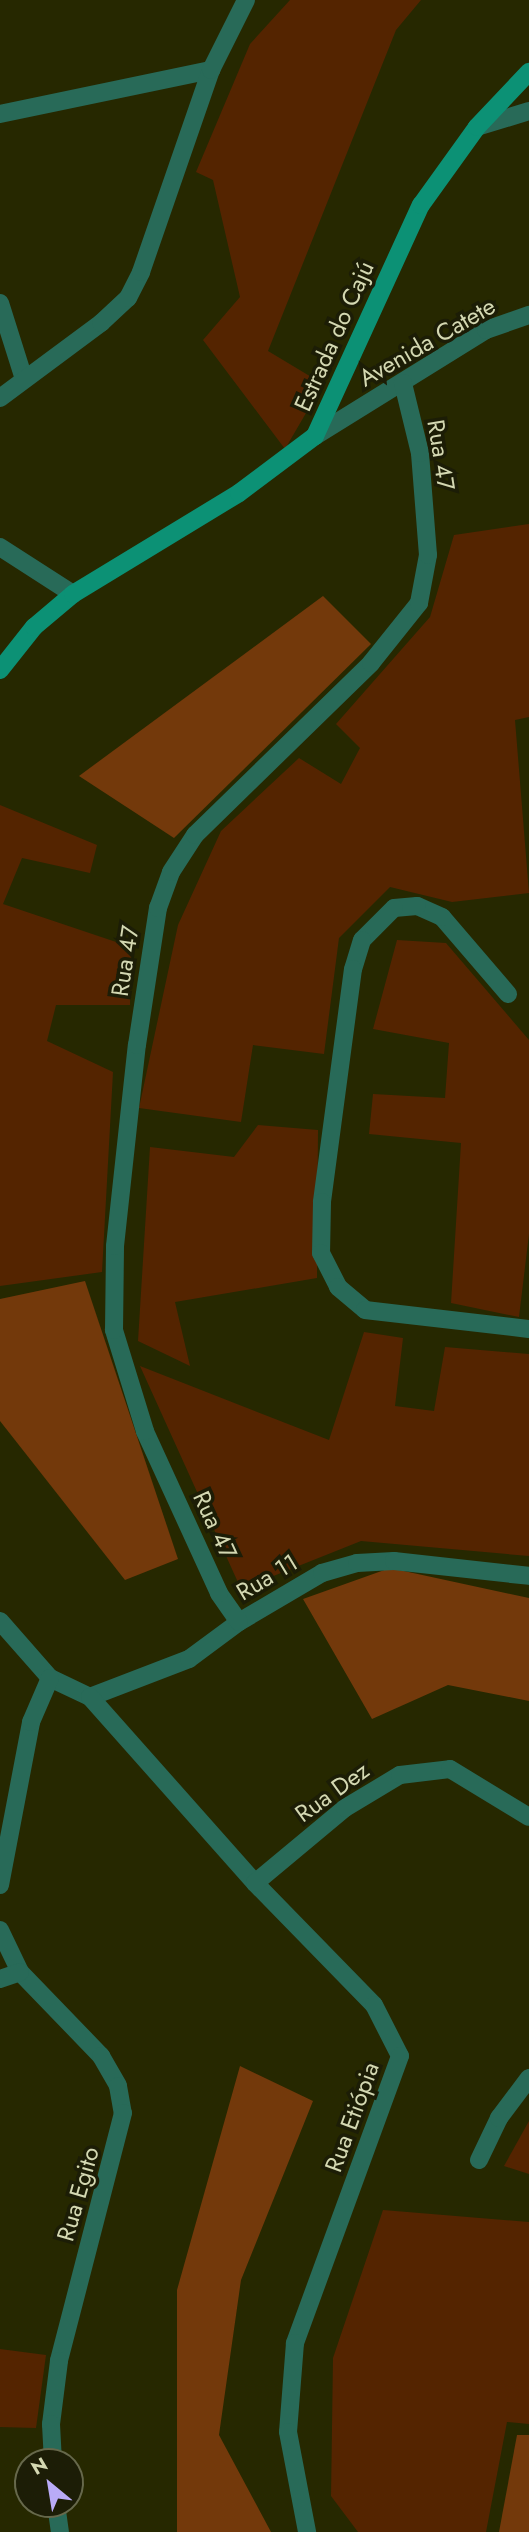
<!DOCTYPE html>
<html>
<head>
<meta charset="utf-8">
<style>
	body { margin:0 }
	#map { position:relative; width:529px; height:2532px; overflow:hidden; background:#262800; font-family:Jost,sans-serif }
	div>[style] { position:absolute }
	.green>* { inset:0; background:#542400 }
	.forest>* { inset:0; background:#73390b }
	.street>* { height:18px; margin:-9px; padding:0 9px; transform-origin:9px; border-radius:9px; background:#286a58 }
	.secondary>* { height:18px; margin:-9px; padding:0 9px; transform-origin:9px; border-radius:9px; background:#0c9175 }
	span { translate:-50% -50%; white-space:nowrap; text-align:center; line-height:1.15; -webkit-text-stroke:7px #1c1d06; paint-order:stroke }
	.street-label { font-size:24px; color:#d4d8b2 }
	.north { position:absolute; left:14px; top:2448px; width:70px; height:70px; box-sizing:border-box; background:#1c1d06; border:2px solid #66684b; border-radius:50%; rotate:330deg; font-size:19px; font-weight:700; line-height:28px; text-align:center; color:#d4d8b2 }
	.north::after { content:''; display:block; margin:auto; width:24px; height:32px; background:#b9abf7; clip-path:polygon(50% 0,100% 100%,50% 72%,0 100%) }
</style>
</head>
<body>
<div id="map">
	<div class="green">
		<div style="clip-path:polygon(290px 0,421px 0,396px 30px,268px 351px,323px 384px,285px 449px,203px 340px,240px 297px,213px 180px,196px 172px,250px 44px)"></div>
		<div style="clip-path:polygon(529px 524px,529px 717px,515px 720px,529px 893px,452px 902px,390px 887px,339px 938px,324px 1054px,253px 1045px,241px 1122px,139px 1108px,178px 925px,221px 831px,299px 758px,341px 784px,360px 748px,336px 724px,430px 617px,454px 535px)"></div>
		<div style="clip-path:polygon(0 805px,97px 845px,90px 873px,22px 858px,3px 904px,131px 947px,130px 1005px,56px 1005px,47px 1041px,113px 1072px,102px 1272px,0 1286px)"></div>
		<div style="clip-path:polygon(397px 940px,446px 943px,529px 1040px,529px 1234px,519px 1317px,451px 1303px,461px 1143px,369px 1134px,373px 1094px,445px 1098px,449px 1043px,373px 1029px)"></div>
		<div style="clip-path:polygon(258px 1125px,318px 1130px,317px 1278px,175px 1302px,190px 1366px,138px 1341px,150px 1147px,234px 1157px)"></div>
		<div style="clip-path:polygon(364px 1332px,403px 1338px,395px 1406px,434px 1411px,445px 1347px,529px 1354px,529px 1556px,361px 1541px,241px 1589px,140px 1366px,329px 1440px)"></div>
		<div style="clip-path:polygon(529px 2121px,529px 2174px,504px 2166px)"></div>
		<div style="clip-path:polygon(383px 2210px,529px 2222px,529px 2424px,507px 2422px,486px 2532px,358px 2532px,331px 2496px,333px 2358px)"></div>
		<div style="clip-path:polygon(0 2349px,46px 2355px,36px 2428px,0 2427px)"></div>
	</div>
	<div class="forest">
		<div style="clip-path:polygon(323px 596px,371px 644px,174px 838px,79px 776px)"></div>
		<div style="clip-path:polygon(85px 1281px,178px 1559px,125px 1580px,0 1421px,0 1299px)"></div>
		<div style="clip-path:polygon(390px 1568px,529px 1598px,529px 1701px,448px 1685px,372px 1719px,303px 1599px)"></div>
		<div style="clip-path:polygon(240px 2066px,313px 2101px,241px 2280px,219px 2435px,271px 2532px,177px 2532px,177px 2290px)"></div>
		<div style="clip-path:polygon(517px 2435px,529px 2435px,529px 2532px,499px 2532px)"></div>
	</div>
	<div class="street">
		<div style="left:0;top:114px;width:216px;rotate:-11.8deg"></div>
		<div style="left:477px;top:127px;width:54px;rotate:-17.1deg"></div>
		<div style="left:0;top:303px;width:80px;rotate:72.5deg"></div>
		<div style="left:0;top:398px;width:126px;rotate:-36.6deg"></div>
		<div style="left:101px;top:323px;width:37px;rotate:-43deg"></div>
		<div style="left:128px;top:298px;width:29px;rotate:-63deg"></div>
		<div style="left:141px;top:272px;width:214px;rotate:-70.9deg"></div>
		<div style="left:211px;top:70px;width:78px;rotate:-63.4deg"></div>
		<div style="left:315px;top:436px;width:201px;rotate:-31.8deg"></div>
		<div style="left:486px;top:330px;width:46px;rotate:-19.2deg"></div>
		<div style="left:0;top:547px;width:87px;rotate:32.8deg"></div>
		<div style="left:508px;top:994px;width:101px;rotate:-130.6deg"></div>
		<div style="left:442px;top:917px;width:27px;rotate:-156deg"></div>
		<div style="left:417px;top:906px;width:23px;rotate:175deg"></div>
		<div style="left:394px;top:908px;width:45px;rotate:135deg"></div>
		<div style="left:362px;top:940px;width:30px;rotate:107deg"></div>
		<div style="left:353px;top:969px;width:235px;rotate:97.6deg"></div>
		<div style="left:322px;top:1202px;width:51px;rotate:91.1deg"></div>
		<div style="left:321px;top:1253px;width:38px;rotate:63deg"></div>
		<div style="left:338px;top:1287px;width:35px;rotate:40deg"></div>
		<div style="left:365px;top:1310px;width:165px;rotate:6.6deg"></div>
		<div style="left:0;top:1621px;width:76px;rotate:48.7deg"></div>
		<div style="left:50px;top:1678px;width:44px;rotate:25.4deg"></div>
		<div style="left:90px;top:1697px;width:106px;rotate:-21deg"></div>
		<div style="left:189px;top:1659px;width:62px;rotate:-36.5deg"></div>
		<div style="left:239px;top:1622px;width:96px;rotate:-30.6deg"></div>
		<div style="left:322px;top:1573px;width:36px;rotate:-16deg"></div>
		<div style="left:357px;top:1563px;width:37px;rotate:-3deg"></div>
		<div style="left:394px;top:1561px;width:136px;rotate:6.3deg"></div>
		<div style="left:239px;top:1622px;width:35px;rotate:-125deg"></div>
		<div style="left:219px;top:1593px;width:178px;rotate:-114.6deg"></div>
		<div style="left:145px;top:1431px;width:106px;rotate:-107.1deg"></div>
		<div style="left:114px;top:1330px;width:84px;rotate:-89.3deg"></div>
		<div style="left:115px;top:1246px;width:202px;rotate:-83.8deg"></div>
		<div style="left:137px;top:1045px;width:139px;rotate:-81.3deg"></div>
		<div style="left:158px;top:908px;width:38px;rotate:-70deg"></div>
		<div style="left:171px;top:872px;width:44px;rotate:-57deg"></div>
		<div style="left:195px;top:835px;width:246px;rotate:-44.3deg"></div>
		<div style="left:371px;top:663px;width:77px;rotate:-51.3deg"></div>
		<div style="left:419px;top:603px;width:49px;rotate:-79.4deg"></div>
		<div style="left:428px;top:555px;width:102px;rotate:-94.5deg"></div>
		<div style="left:420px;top:453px;width:72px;rotate:-103.7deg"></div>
		<div style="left:90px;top:1697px;width:249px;rotate:48.4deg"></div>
		<div style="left:255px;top:1883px;width:170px;rotate:45.7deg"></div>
		<div style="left:374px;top:2005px;width:57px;rotate:63deg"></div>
		<div style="left:400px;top:2056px;width:306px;rotate:110.1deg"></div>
		<div style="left:295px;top:2343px;width:89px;rotate:94.5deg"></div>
		<div style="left:288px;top:2432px;width:102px;rotate:79.2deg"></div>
		<div style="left:255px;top:1883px;width:117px;rotate:-39.8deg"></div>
		<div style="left:345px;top:1808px;width:64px;rotate:-31deg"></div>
		<div style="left:400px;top:1775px;width:50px;rotate:-6.8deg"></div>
		<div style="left:450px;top:1769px;width:92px;rotate:31.3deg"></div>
		<div style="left:0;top:1885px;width:166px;rotate:-79.2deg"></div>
		<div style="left:31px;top:1722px;width:48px;rotate:-66.6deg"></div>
		<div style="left:0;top:1930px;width:47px;rotate:64.5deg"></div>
		<div style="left:20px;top:1972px;width:117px;rotate:46deg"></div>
		<div style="left:101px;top:2056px;width:34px;rotate:60deg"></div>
		<div style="left:118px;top:2086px;width:27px;rotate:80deg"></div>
		<div style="left:123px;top:2113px;width:256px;rotate:104.5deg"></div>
		<div style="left:59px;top:2361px;width:64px;rotate:97.2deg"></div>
		<div style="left:51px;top:2424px;width:38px;rotate:87deg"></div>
		<div style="left:0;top:1979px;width:21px;rotate:-19deg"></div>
		<div style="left:479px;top:2160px;width:47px;rotate:-64.5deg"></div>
		<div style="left:499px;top:2118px;width:50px;rotate:-53.1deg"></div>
		<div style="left:56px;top:2504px;width:28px;rotate:82deg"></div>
	</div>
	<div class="secondary">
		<div style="left:0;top:670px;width:55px;rotate:-51.7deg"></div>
		<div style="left:34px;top:627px;width:51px;rotate:-40.2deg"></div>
		<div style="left:73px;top:594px;width:194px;rotate:-31.3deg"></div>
		<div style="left:239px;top:493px;width:95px;rotate:-36.9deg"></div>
		<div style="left:315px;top:436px;width:254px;rotate:-65.4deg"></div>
		<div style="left:421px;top:205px;width:96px;rotate:-54.3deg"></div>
		<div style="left:477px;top:127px;width:76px;rotate:-46.6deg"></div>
	</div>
	<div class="street-label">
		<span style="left:334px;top:336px;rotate:-66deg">Estrada do Cajú</span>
		<span style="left:427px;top:342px;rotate:-30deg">Avenida Catete</span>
		<span style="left:441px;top:455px;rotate:81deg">Rua 47</span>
		<span style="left:125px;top:961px;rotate:-81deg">Rua 47</span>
		<span style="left:215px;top:1525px;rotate:65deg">Rua 47</span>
		<span style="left:267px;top:1577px;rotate:-31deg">Rua 11</span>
		<span style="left:332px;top:1792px;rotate:-36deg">Rua Dez</span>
		<span style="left:352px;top:2117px;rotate:-70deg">Rua Etiópia</span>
		<span style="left:78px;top:2194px;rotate:-74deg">Rua Egito</span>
	</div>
	<div class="north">N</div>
</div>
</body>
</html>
